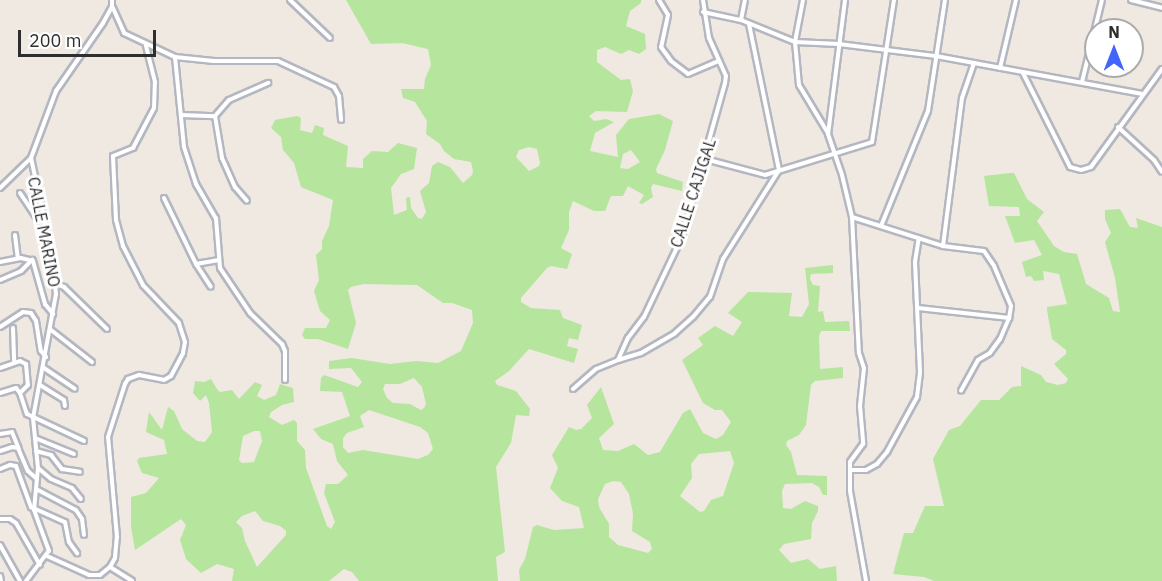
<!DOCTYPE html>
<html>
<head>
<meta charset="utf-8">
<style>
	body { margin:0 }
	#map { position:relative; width:1162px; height:581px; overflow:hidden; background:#efe9e1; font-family:"IBM Plex Sans",sans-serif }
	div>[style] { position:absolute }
	.green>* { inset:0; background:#b6e59e }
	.roads { filter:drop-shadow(2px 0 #b4b7c1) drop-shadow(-2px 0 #b4b7c1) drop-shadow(0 2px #b4b7c1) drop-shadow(0 -2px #b4b7c1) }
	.minor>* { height:4px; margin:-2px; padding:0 2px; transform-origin:2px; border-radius:2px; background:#fff }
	span { translate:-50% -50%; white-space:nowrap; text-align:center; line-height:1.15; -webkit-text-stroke:6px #fff; paint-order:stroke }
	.street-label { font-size:16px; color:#2e2e2e }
	.north { position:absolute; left:1084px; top:18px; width:60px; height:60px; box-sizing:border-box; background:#fff; border:2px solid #ababab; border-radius:50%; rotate:0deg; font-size:16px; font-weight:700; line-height:24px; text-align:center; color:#2e2e2e }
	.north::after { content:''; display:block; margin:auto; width:21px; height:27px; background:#4264fb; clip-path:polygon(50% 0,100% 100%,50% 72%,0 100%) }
	.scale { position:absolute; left:18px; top:30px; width:138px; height:27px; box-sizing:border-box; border:3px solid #2e2e2e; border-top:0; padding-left:8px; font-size:18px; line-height:21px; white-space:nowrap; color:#2e2e2e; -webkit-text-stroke:4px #fff; paint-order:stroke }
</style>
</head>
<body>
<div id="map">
	<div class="green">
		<div style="clip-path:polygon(evenodd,346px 0,641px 0,641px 3px,630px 11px,626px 26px,645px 34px,646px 49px,639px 54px,629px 50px,621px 54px,605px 47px,597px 50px,597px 62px,621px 80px,630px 79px,633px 91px,627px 112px,596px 111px,589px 116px,594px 121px,606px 119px,614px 122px,595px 133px,590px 151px,618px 157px,616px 135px,629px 119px,659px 114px,673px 121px,665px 150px,656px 169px,657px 173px,683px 182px,682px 191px,653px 184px,651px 188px,653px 197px,642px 204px,639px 203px,644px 195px,628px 186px,623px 196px,611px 196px,605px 211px,594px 211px,573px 201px,569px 212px,569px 230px,561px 248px,572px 254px,567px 269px,551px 266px,547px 268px,521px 298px,521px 302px,531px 308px,560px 310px,563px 318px,582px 325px,578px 340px,569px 338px,567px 346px,578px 349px,574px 363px,529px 349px,509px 371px,495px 381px,497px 385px,516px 391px,530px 409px,529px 416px,516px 415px,511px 443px,496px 467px,505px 552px,496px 557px,498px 581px,359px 581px,352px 572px,344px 569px,329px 581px,232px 581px,234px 569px,217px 564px,201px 573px,186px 559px,180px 540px,186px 525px,181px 519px,135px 550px,131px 527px,131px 497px,146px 493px,159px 478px,142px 473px,137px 461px,139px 458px,167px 454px,164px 440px,146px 432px,149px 412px,162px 430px,168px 407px,174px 411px,182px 429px,197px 441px,205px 442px,212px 432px,209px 403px,206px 395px,200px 401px,193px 393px,195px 381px,204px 382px,211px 379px,217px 389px,220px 392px,232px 390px,239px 399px,255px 382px,262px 385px,257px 396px,264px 400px,276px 395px,280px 384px,293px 388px,294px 402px,282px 405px,271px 412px,269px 417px,282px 425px,294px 420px,297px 423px,297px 441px,305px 450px,306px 468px,327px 526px,331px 529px,335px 522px,324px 493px,326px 484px,338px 484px,348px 475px,337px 461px,333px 444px,321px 439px,313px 429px,350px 416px,342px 392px,320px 391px,321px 378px,324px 375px,358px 387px,362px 382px,351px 368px,329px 369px,329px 361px,352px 358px,390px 364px,416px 361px,438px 363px,461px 351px,473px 323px,472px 310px,452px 303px,443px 303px,417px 285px,364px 284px,351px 287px,348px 290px,356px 323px,348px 349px,318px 339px,305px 339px,302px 335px,305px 328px,326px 328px,330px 320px,320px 311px,314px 291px,319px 280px,316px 255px,322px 249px,322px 241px,329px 226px,333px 200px,301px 187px,294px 163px,283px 150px,281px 137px,271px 128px,275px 120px,297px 116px,301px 118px,300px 130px,312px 133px,315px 125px,324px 128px,323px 135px,348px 146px,346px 167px,363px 168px,363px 159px,372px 151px,388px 152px,398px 143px,417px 148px,414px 169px,401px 174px,391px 188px,394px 215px,407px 210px,406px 198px,410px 197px,411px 208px,418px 218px,422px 219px,426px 212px,420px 191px,429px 183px,432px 166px,438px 162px,450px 167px,463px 183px,472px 175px,473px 171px,471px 162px,454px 159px,444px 151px,440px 144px,426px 134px,427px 121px,415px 102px,403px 98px,401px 89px,424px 89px,425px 79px,431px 65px,428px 49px,402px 43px,371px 44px,346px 0,529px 147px,537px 149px,540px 163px,539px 166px,529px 171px,516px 157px,519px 150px,529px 147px,346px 0,631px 150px,640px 162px,628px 169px,620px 168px,623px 154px,631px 150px,346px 0,414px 378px,422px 387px,426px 404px,424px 408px,421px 410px,410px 404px,393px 403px,387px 398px,383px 389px,385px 384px,400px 384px,414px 378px,346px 0,369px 410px,420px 427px,428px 433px,433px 449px,428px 455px,418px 459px,363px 450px,348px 453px,343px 447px,343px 438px,347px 433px,364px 427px,360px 416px,369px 410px,346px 0,254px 431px,260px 431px,262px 441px,254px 462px,242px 463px,239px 460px,243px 436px,254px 431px,346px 0,255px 511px,263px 521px,280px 526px,286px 531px,286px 535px,257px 567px,245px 541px,242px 528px,236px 522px,242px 516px,255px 511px)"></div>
		<div style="clip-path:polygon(1010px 173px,1014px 173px,1027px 199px,1044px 212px,1037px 221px,1054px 246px,1064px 252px,1077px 254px,1086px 284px,1109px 298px,1113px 311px,1120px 312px,1115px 278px,1105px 242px,1111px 233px,1105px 219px,1105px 210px,1120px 209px,1130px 227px,1138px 228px,1136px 218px,1162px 227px,1162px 581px,934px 581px,924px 577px,893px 574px,904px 533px,913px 533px,925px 506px,944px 506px,933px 459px,949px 430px,960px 426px,981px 400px,999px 400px,1012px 387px,1021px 386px,1021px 366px,1041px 375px,1046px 382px,1058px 385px,1066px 383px,1068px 379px,1054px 364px,1066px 354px,1066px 350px,1052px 339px,1047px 310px,1047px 307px,1067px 304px,1059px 274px,1043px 271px,1044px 280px,1034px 281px,1031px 276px,1026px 277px,1022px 262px,1042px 255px,1034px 240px,1015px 243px,1005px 216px,1020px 216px,1019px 207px,989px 206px,984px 176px)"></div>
		<div style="clip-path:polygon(evenodd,833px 265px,833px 273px,811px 274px,810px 279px,813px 285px,820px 286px,818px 312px,823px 311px,825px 322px,849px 321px,850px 331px,821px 331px,819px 336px,820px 369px,843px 367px,843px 378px,815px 381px,811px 385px,806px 425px,799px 435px,787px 441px,786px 445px,791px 452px,797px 475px,827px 476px,827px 495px,823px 495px,819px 487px,812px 483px,785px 484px,782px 491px,783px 508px,791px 509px,805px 501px,818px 506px,818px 511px,812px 523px,811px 539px,784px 544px,779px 550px,791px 563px,808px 559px,820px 569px,836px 566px,837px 581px,520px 581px,519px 570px,525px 559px,533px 527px,537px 525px,554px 530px,584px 528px,579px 507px,562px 501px,550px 488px,558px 468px,552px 455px,569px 427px,576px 430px,581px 429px,592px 418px,587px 405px,601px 387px,614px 424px,599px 438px,603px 450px,618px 451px,634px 444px,648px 455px,660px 452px,683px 413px,690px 409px,703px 433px,716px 439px,723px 435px,731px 422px,722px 410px,715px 410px,703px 403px,682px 360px,703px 345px,698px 338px,715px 326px,733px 336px,742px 322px,728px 313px,748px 292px,792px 293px,789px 316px,802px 317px,809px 304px,805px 268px,833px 265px,730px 451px,734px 463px,723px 496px,711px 500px,704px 511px,700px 512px,680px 496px,692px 478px,691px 464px,699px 454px,730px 451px,833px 265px,613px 481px,621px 482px,629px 494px,633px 514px,632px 531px,650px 542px,652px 549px,648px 553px,618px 545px,609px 537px,609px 524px,599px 507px,598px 499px,605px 484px,613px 481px)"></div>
	</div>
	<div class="roads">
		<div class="minor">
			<div style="left:290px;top:0;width:55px;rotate:43.5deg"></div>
			<div style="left:659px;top:0;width:17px;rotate:59deg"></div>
			<div style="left:668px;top:15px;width:33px;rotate:102deg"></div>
			<div style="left:661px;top:47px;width:17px;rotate:54deg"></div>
			<div style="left:671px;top:61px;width:21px;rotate:37deg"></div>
			<div style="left:688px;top:74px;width:34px;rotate:-23deg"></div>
			<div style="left:803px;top:0;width:43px;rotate:100.8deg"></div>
			<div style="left:795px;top:42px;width:43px;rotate:84.7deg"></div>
			<div style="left:799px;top:85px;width:56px;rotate:58.9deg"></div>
			<div style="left:845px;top:0;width:135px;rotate:97.2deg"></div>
			<div style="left:828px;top:134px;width:43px;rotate:71.1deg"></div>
			<div style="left:842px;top:175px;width:43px;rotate:76.6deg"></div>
			<div style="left:852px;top:217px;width:136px;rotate:87.1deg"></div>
			<div style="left:859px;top:353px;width:16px;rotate:72deg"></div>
			<div style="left:864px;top:368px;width:38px;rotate:96deg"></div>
			<div style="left:860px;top:406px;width:38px;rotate:85deg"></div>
			<div style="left:863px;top:444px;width:22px;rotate:126deg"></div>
			<div style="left:850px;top:462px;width:29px;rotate:90deg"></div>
			<div style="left:850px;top:491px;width:91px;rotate:79.9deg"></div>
			<div style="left:1131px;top:0;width:32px;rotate:14deg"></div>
			<div style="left:113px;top:8px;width:27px;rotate:66deg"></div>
			<div style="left:124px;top:33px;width:56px;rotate:25.2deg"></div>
			<div style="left:175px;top:57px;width:39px;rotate:6deg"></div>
			<div style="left:214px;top:61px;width:64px"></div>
			<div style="left:278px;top:61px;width:62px;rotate:24.9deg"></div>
			<div style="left:334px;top:87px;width:10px;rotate:61deg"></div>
			<div style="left:339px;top:96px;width:24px;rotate:85deg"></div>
			<div style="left:703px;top:12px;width:39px;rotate:12deg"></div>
			<div style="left:741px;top:20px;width:58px;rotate:22.2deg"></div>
			<div style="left:795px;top:42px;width:44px;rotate:2.6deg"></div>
			<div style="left:839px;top:44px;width:98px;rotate:7.1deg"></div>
			<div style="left:936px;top:56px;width:210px;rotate:10.4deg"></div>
			<div style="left:741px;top:20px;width:20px;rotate:-79deg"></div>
			<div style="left:175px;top:57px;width:90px;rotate:84.3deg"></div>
			<div style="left:184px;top:147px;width:39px;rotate:72deg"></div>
			<div style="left:196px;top:184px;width:39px;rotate:60deg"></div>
			<div style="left:216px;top:218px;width:50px;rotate:85.4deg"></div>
			<div style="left:220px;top:268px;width:54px;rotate:56.3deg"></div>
			<div style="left:250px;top:313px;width:45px;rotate:44.1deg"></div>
			<div style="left:282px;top:344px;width:8px;rotate:67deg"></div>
			<div style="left:285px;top:351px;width:29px;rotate:90deg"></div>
			<div style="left:1000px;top:68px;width:70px;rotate:-76.8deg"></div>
			<div style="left:1023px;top:73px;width:105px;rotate:63.4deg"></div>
			<div style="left:1070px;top:167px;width:11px;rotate:15deg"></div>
			<div style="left:1081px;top:170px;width:10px;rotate:-17deg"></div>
			<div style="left:1091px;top:167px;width:121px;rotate:-54.1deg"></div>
			<div style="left:1082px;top:82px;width:84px;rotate:-76.3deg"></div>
			<div style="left:181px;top:115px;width:34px;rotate:2deg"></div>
			<div style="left:215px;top:116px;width:43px;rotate:80.5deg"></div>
			<div style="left:222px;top:158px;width:32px;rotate:66deg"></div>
			<div style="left:235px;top:187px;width:18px;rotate:49deg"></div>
			<div style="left:215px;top:116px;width:21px;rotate:-49deg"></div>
			<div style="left:229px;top:100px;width:43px;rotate:-23.6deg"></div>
			<div style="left:1118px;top:127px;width:49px;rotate:42.5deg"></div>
			<div style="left:1154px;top:160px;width:14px;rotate:56deg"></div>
			<div style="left:705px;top:159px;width:62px;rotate:14.9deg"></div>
			<div style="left:765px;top:175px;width:112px;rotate:-17.1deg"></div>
			<div style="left:872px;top:142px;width:144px;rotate:-81.2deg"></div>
			<div style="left:0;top:188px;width:43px;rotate:-44.1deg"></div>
			<div style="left:20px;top:193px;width:32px;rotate:56deg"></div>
			<div style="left:38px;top:220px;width:6px;rotate:18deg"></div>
			<div style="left:164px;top:198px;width:73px;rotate:64.1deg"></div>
			<div style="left:196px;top:264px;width:22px;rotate:-10deg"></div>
			<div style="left:852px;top:217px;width:96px;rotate:17.7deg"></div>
			<div style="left:943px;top:246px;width:41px;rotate:7deg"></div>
			<div style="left:984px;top:251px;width:18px;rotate:56deg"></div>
			<div style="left:994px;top:266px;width:43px;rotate:67deg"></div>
			<div style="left:1011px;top:306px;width:12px;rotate:99deg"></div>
			<div style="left:1009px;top:318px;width:23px;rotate:113deg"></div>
			<div style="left:1000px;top:339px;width:17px;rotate:126deg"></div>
			<div style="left:990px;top:353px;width:14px;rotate:150deg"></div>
			<div style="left:978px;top:360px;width:35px;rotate:119deg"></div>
			<div style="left:881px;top:226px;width:124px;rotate:-67.8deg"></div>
			<div style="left:928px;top:111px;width:112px;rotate:-81.3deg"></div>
			<div style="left:15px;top:235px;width:23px;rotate:83deg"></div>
			<div style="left:943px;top:246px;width:149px;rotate:-82.7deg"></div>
			<div style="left:962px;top:98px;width:37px;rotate:-71deg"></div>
			<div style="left:0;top:262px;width:21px;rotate:-11deg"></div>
			<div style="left:21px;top:258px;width:12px;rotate:14deg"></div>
			<div style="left:33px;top:261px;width:45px;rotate:74.4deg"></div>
			<div style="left:45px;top:304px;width:13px;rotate:51deg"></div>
			<div style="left:196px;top:264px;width:27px;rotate:57deg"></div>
			<div style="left:0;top:280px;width:23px;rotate:-23deg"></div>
			<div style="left:21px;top:271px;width:16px;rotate:-45deg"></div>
			<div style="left:56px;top:284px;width:9px;rotate:21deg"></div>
			<div style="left:64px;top:287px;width:60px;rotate:44.3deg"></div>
			<div style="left:918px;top:308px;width:92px;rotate:6.3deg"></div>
			<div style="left:0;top:327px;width:27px;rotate:-33deg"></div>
			<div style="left:23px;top:312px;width:8px;rotate:7deg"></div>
			<div style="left:31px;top:313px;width:9px;rotate:58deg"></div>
			<div style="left:36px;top:321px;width:30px;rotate:81deg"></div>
			<div style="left:41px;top:351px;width:8px;rotate:50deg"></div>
			<div style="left:13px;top:328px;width:35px;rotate:88deg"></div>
			<div style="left:51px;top:330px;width:52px;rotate:38deg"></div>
			<div style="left:618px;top:360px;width:24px;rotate:-17deg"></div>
			<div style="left:641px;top:353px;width:39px;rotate:-30deg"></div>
			<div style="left:675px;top:333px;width:24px;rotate:-42deg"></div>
			<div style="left:693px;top:317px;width:26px;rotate:-50deg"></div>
			<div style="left:710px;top:297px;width:40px;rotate:-71.1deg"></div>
			<div style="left:723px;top:259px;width:105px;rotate:-57.8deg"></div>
			<div style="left:779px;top:170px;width:149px;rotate:-101.6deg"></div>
			<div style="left:0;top:368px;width:21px;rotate:-19deg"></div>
			<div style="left:20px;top:361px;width:7px;rotate:27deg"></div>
			<div style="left:26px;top:364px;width:21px;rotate:85deg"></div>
			<div style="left:28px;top:385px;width:11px;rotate:135deg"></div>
			<div style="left:44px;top:368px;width:37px;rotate:34deg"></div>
			<div style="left:40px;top:385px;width:28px;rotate:32deg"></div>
			<div style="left:64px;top:400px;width:6px;rotate:81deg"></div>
			<div style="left:573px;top:389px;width:30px;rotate:-41deg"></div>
			<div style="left:596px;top:369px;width:24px;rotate:-22deg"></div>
			<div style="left:618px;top:360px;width:24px;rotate:-66deg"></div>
			<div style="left:628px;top:338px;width:26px;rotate:-53deg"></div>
			<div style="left:644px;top:317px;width:89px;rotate:-64.6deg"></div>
			<div style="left:682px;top:237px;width:160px;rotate:-74.4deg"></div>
			<div style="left:725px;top:83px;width:7px;rotate:-82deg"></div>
			<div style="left:726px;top:76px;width:42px;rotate:-114.1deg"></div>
			<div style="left:709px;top:38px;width:38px;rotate:-99deg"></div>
			<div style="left:0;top:393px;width:17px;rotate:-17deg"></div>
			<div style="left:16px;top:388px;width:6px;rotate:51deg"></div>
			<div style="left:20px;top:393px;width:22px;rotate:72deg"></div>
			<div style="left:27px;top:414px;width:63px;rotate:25.3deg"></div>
			<div style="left:0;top:434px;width:12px;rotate:-9deg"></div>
			<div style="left:12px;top:432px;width:18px;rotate:68deg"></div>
			<div style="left:35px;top:438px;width:42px;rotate:22.3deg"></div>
			<div style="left:0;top:451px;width:13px;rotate:-18deg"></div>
			<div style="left:12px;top:447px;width:6px;rotate:9deg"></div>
			<div style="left:18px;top:448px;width:25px;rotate:67deg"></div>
			<div style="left:28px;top:471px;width:12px;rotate:42deg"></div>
			<div style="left:36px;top:451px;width:16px;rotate:15deg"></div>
			<div style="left:51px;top:455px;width:18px;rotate:52deg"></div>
			<div style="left:62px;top:469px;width:18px;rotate:9deg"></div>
			<div style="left:38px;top:468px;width:17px;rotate:40deg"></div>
			<div style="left:51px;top:479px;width:23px;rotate:23deg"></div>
			<div style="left:72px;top:488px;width:14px;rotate:51deg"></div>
			<div style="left:0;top:469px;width:11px;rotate:-22deg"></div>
			<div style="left:10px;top:465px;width:6px;rotate:9deg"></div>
			<div style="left:16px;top:466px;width:44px;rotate:69.9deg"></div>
			<div style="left:31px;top:507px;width:37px;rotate:24deg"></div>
			<div style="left:65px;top:522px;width:20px;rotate:79deg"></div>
			<div style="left:69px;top:542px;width:14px;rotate:54deg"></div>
			<div style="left:850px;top:470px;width:16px"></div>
			<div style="left:866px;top:470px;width:13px;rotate:-29deg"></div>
			<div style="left:877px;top:464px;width:16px;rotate:-50deg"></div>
			<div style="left:887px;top:452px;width:63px;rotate:-61.4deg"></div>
			<div style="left:917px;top:397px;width:25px;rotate:-83deg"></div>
			<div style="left:920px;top:372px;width:110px;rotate:-92.6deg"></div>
			<div style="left:915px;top:262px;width:24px;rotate:-81deg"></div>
			<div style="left:36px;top:489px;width:45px;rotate:27.7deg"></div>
			<div style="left:76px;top:510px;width:11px;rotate:56deg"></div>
			<div style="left:82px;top:519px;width:16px;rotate:83deg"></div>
			<div style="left:0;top:519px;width:10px"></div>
			<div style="left:10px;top:519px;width:7px;rotate:34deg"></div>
			<div style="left:16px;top:523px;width:48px;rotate:60.3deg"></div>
			<div style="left:0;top:545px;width:41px;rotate:60.9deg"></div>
			<div style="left:47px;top:556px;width:46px;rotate:24.3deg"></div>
			<div style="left:89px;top:575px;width:11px"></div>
			<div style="left:100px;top:575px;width:13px;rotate:-39deg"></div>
			<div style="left:110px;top:567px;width:10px;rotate:-61deg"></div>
			<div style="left:115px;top:558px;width:21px;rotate:-85deg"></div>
			<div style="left:117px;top:537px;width:100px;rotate:-95.1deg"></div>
			<div style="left:108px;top:437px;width:56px;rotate:-72.2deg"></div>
			<div style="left:125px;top:384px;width:6px;rotate:-59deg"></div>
			<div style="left:128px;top:379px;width:12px;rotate:-20deg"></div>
			<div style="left:139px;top:375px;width:25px;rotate:11deg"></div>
			<div style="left:164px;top:380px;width:8px;rotate:-30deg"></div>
			<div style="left:171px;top:376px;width:26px;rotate:-62deg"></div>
			<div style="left:183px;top:353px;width:11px;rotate:-80deg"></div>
			<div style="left:185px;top:342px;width:20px;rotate:-108deg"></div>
			<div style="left:179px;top:323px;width:52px;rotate:-133.5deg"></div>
			<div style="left:143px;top:285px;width:44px;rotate:-117.1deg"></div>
			<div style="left:123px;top:246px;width:27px;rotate:-105deg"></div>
			<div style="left:116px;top:220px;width:64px;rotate:-92.7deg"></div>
			<div style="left:113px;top:156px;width:22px;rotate:-22deg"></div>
			<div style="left:133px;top:148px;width:45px;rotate:-62.3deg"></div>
			<div style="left:154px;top:108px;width:26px;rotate:-88deg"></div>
			<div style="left:155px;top:82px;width:38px;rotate:-104deg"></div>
			<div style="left:110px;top:567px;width:26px;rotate:32deg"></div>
			<div style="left:0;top:576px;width:5px;rotate:79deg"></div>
			<div style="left:26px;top:581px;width:38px;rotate:-53deg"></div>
			<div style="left:49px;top:551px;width:44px;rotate:-110.1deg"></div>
			<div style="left:34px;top:510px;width:42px;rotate:-84.6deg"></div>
			<div style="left:38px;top:468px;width:50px;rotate:-95.7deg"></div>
			<div style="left:33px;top:418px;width:126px;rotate:-79.5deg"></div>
			<div style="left:56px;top:294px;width:39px;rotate:-96deg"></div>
			<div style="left:52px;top:255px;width:99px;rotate:-102.2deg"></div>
			<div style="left:31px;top:158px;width:72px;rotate:-69.5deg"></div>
			<div style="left:56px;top:91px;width:83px;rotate:-55.3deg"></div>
			<div style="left:103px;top:23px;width:18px;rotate:-61deg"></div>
			<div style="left:112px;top:7px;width:7px;rotate:-90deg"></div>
		</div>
	</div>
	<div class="street-label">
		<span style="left:693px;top:193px;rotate:-72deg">CALLE CAJIGAL</span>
		<span style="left:44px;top:232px;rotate:79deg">CALLE MARINO</span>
	</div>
	<div class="north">N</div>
	<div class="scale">200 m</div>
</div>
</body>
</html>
